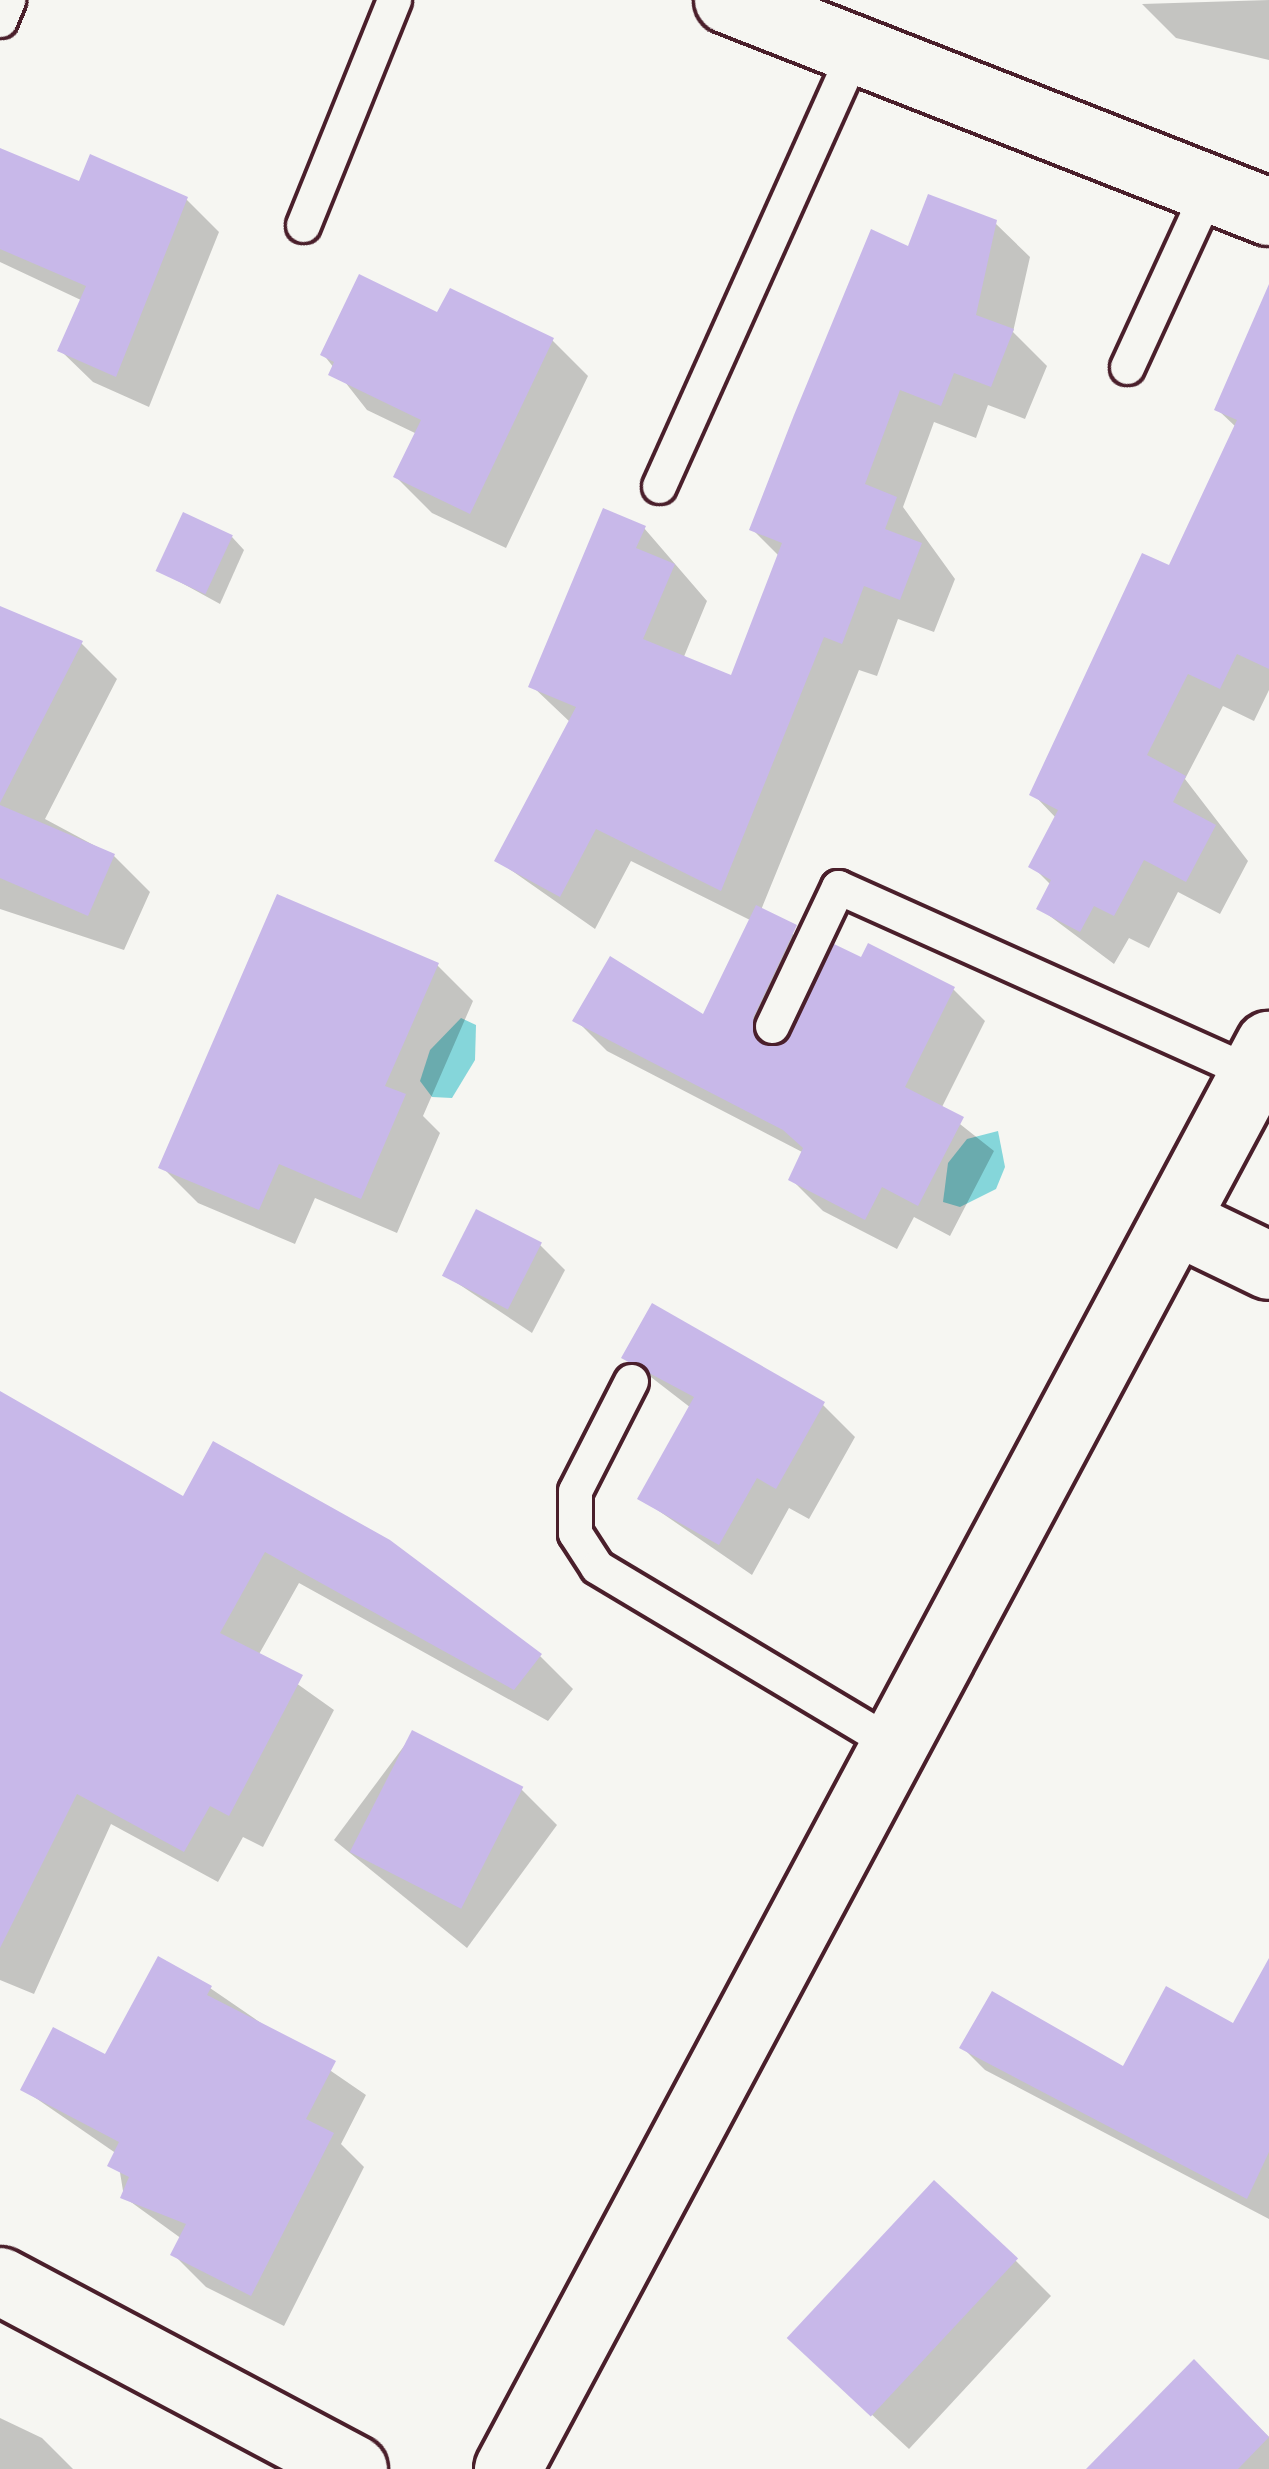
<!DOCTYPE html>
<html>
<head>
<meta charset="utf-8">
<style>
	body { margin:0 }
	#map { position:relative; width:1269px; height:2469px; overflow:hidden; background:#f6f6f2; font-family:Sriracha,sans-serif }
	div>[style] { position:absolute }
	.water>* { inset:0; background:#85d6da }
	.shadow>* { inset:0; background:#0003 }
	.building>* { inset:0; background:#c8b8e9; transform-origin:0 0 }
	.roads { filter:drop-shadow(3px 0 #4a1f2b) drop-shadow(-3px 0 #4a1f2b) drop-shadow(0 3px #4a1f2b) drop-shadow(0 -3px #4a1f2b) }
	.service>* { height:33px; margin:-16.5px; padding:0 16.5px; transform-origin:16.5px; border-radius:16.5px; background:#f6f6f2 }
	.minor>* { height:66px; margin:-33px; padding:0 33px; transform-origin:33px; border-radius:33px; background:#f6f6f2 }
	span { translate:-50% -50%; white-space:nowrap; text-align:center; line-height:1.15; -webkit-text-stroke:12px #f6f6f2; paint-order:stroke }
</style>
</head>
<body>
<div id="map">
	<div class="water">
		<div style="clip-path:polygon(461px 1018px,476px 1025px,475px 1060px,452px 1098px,432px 1097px,420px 1081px,430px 1050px)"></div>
		<div style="clip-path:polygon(998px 1131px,1005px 1167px,996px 1189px,960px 1207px,943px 1202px,948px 1163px,967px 1139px)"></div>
	</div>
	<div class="shadow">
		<div style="clip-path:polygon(1269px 0,1269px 60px,1176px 38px,1142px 4px)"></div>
		<div style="clip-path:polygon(0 175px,187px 200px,219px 232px,149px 407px,93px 382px,60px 350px,83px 301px,0 262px)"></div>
		<div style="clip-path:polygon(995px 223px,1030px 257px,1013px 332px,1047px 366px,1025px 419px,988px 405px,976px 438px,934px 422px,903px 507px,955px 579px,934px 632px,898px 619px,877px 676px,859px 670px,761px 910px,829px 962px,862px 961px,869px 947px,954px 990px,985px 1021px,941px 1109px,994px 1151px,950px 1236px,914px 1217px,897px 1249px,823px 1211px,791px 1179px,804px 1153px,607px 1051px,576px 1020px,705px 1018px,752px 921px,631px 861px,595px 929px,498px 861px,571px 723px,532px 686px,644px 528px,707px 601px,683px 659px,732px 679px,780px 557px,753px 530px,910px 250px)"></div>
		<div style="clip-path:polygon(1269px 334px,1269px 690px,1254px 721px,1223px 706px,1185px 779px,1248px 861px,1220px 914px,1178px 892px,1149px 948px,1129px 938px,1114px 964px,1039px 908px,1052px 886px,1032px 866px,1057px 819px,1033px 794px,1170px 569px,1237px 428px,1218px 410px)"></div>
		<div style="clip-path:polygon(552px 340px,588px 376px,506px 548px,432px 513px,396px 477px,417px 434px,367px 410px,323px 354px)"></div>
		<div style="clip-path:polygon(232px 537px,244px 550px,220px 604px,160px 571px)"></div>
		<div style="clip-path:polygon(0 609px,81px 643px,117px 679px,45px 819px,114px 856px,150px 892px,124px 950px,0 909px)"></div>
		<div style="clip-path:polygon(437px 965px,473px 1001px,423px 1116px,440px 1133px,397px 1233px,315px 1198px,295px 1244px,198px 1203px,162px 1167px)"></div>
		<div style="clip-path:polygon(540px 1245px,565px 1270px,532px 1333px,445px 1275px)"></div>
		<div style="clip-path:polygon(625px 1357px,823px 1405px,855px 1437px,809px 1519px,789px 1508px,752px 1575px,640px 1498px,691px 1408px)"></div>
		<div style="clip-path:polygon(0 1395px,184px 1501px,540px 1656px,573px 1689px,548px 1721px,299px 1583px,258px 1656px,334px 1710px,263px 1847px,243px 1837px,218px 1882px,111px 1824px,34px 1994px,0 1980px)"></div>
		<div style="clip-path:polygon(413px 1734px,521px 1789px,557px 1825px,467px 1948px,334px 1840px)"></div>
		<div style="clip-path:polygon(210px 1988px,366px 2095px,341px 2144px,364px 2167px,284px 2326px,206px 2287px,174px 2255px,182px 2239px,124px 2197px,117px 2154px,24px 2090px,106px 2058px)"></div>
		<div style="clip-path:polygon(1269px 1998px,1269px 2219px,985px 2070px,963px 2048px,1124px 2070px,1234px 2027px)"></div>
		<div style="clip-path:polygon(1015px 2260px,1051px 2296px,909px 2449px,828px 2374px)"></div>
		<div style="clip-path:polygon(1194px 2363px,1269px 2437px,1269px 2469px,1090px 2469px)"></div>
		<div style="clip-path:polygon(0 2418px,42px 2438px,73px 2469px,0 2469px)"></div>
	</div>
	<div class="building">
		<div style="clip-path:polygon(0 148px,79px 181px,90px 154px,188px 197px,116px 377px,57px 351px,86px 286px,0 249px)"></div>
		<div style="clip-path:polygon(928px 194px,997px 220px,976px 315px,1014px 329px,991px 387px,954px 373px,941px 406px,900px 390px,865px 484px,897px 497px,885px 529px,922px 543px,900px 600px,864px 586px,842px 644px,824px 637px,721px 891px,596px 829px,560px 897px,494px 861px,576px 707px,528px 687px,603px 508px,646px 526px,636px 548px,675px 564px,643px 639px,731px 675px,782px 543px,749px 530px,794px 415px,871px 229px,908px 246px)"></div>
		<div style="clip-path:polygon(359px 274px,437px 312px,450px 288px,554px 338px,470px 514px,393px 477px,421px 420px,328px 375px,334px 362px,320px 355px)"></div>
		<div style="clip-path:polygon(1269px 284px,1269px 669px,1237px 654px,1220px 689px,1188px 674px,1147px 755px,1186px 776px,1173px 802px,1216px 825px,1186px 882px,1144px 860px,1114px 916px,1094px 906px,1080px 932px,1036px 909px,1051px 880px,1028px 867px,1058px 810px,1029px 795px,1142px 553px,1169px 565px,1237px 420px,1214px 410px)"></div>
		<div style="left:183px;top:512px;width:55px;height:65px;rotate:25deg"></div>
		<div style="clip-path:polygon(0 606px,83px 641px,0 803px)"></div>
		<div style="clip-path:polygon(0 805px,115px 854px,88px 916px,0 878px)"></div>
		<div style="clip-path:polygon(277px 894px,439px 963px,385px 1086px,406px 1094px,361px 1199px,279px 1164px,259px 1210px,158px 1168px)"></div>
		<div style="clip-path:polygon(756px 905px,797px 925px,753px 1018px,764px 1045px,790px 1036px,834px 944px,861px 957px,868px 943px,955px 987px,905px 1087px,964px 1117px,918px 1206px,882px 1187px,865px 1220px,788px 1180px,803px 1148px,783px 1130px,572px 1021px,610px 956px,703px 1014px)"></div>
		<div style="left:476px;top:1209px;width:74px;height:75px;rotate:27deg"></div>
		<div style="clip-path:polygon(652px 1303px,825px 1402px,776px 1489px,757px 1478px,719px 1545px,637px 1499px,694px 1397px,621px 1358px)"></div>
		<div style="clip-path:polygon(0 1391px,183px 1496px,213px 1441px,390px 1540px,542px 1654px,514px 1690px,265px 1552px,220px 1633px,303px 1675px,229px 1816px,210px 1806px,184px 1852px,77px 1794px,0 1948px)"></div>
		<div style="left:412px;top:1730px;width:125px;height:137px;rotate:27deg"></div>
		<div style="clip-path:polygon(158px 1956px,212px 1986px,207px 1995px,336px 2061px,306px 2119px,334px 2133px,251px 2296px,170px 2255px,186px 2224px,120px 2198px,129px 2177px,107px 2166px,119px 2142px,20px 2090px,53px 2027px,105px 2054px)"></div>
		<div style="clip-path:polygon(1269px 1958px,1269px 2152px,1247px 2199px,959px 2048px,992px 1991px,1123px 2066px,1166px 1986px,1233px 2023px)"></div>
		<div style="left:934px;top:2180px;width:115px;height:216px;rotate:43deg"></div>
		<div style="clip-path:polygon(1194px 2359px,1269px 2437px,1238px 2469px,1086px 2469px)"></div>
	</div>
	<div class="roads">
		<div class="service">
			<div style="left:0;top:20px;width:22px;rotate:-68deg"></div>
			<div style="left:303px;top:225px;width:243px;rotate:-68deg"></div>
			<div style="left:1127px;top:367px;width:196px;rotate:-65.3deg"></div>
			<div style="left:659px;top:486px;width:475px;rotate:-65.8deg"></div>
			<div style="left:772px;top:1026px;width:154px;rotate:-64.6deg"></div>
			<div style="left:838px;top:887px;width:456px;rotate:24.2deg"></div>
			<div style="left:631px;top:1381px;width:123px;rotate:117deg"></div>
			<div style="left:575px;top:1491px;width:42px;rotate:90deg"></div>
			<div style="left:575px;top:1533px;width:40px;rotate:57.1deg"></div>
			<div style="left:597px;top:1567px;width:346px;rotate:30.9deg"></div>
		</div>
		<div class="minor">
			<div style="left:728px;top:0;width:581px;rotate:21.4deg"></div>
			<div style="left:1176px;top:1221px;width:103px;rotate:25.8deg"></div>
			<div style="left:0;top:2281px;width:401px;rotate:28deg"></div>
			<div style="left:508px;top:2469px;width:1615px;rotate:-61.88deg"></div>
		</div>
	</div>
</div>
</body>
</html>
